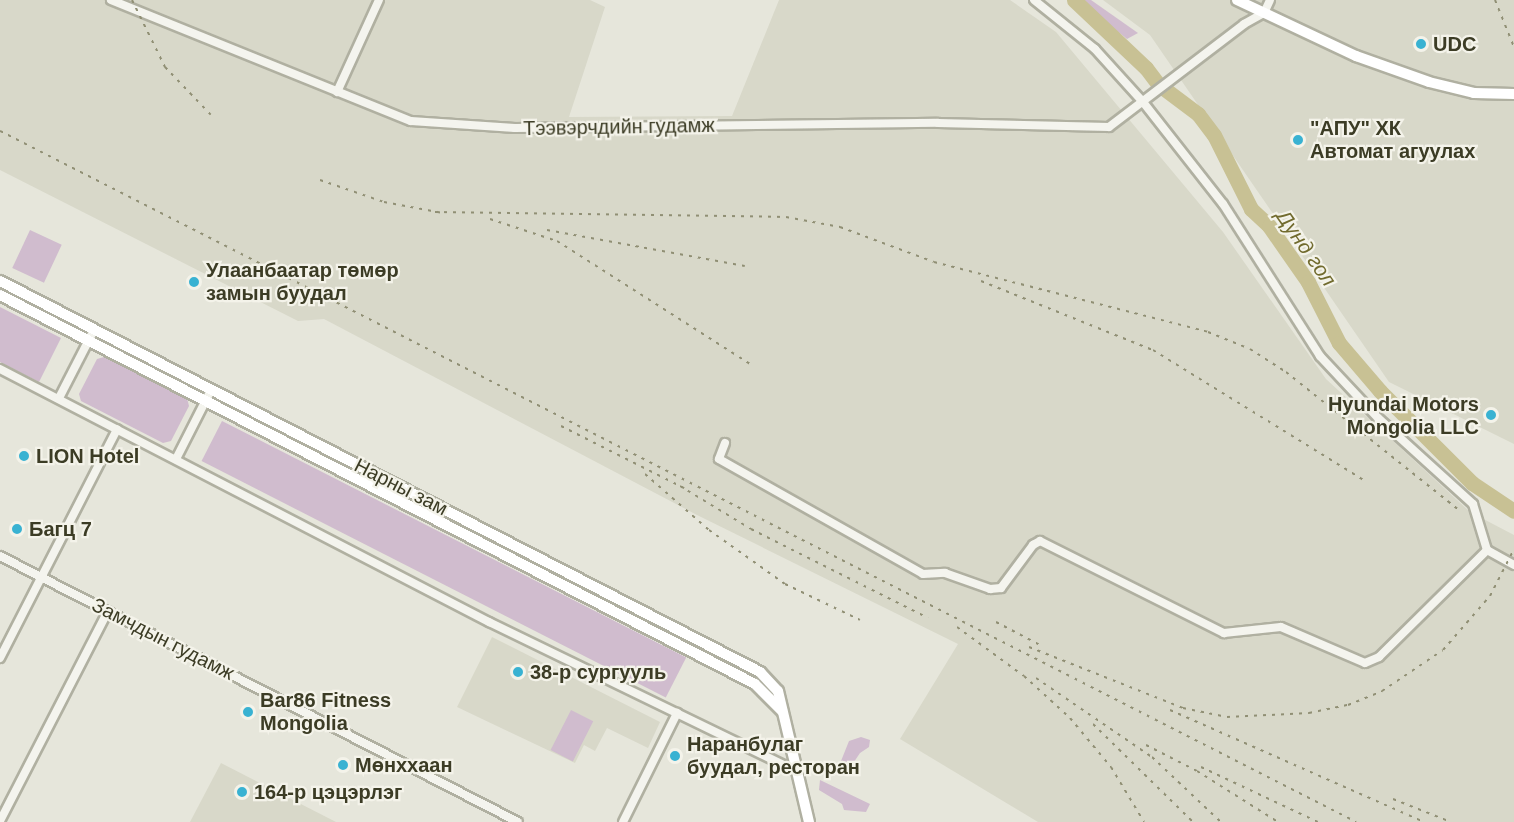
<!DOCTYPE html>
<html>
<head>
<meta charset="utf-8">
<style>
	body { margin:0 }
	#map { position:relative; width:1514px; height:822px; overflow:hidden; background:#e6e6db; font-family:Helvetica,sans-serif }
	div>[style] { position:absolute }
	.built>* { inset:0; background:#d8d8c9 }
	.green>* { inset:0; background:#d0bcce; transform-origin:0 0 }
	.river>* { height:15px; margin:-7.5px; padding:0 7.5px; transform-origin:7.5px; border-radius:7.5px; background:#c8c194 }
	.roads { filter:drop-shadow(2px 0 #b0b0a1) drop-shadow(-2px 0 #b0b0a1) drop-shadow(0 2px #b0b0a1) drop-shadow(0 -2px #b0b0a1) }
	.minor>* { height:8px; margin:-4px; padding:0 4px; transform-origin:4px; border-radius:4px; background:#f4f4ee }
	.major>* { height:10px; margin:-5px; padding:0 5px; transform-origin:5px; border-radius:5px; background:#fff }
	.rail>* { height:2px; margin-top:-1px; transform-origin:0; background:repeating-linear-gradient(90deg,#908f74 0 3px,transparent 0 9px) }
	.dots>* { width:16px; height:16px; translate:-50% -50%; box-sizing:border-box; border:3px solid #f4f3ea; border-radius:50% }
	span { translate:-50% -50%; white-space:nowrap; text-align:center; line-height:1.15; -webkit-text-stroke:4.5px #f4f3ea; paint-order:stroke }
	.poi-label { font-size:20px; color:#3c3c25; font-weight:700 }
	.left { translate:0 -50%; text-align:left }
	.right { translate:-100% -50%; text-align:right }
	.street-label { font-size:20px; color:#3c3c25 }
	.water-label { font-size:21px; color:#716b2e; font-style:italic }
</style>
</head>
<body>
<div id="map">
	<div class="built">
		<div style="clip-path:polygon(0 0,590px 0,605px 7px,569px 117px,732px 116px,779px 0,1010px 0,1056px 32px,1223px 232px,1326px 379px,1470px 512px,1514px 535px,1514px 822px,1038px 822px,900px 739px,958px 644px,697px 515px,324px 319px,298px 321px,0 170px)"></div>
		<div style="clip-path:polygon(1103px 0,1514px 0,1514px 444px,1389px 382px,1150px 35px)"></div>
		<div style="clip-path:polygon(492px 637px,660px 722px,648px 748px,607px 728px,595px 751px,584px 745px,575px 763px,457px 707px)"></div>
		<div style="clip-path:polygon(221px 763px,336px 822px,190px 822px)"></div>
	</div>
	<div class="green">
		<div style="clip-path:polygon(1079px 0,1091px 0,1138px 33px,1127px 39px)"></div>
		<div style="left:30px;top:230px;width:35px;height:42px;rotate:25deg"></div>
		<div style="clip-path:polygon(0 307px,61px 338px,39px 382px,0 362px)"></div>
		<div style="clip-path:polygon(104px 357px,187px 398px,189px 406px,171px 441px,163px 443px,81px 401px,79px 394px,97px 359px)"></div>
		<div style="left:222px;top:421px;width:521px;height:45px;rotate:27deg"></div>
		<div style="left:571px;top:710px;width:25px;height:45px;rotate:27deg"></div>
		<div style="clip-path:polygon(861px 737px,870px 740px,869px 747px,860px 753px,852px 765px,841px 761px,849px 741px)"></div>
		<div style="clip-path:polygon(820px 780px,870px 804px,866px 812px,844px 810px,842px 804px,819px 790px)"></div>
	</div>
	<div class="river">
		<div style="left:1074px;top:0;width:99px;rotate:43.4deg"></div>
		<div style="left:1146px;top:68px;width:20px;rotate:53deg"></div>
		<div style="left:1158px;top:84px;width:50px;rotate:36.9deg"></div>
		<div style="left:1198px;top:114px;width:26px;rotate:53deg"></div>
		<div style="left:1214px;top:135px;width:83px;rotate:63.4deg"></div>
		<div style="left:1251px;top:209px;width:25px;rotate:43deg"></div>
		<div style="left:1269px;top:226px;width:68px;rotate:55.1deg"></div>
		<div style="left:1308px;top:282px;width:68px;rotate:63.1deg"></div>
		<div style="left:1339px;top:343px;width:63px;rotate:49.5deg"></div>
		<div style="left:1380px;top:391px;width:130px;rotate:45deg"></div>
		<div style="left:1472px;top:483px;width:50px;rotate:33.7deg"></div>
	</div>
	<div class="roads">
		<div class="minor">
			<div style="left:111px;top:0;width:323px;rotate:22deg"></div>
			<div style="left:411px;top:121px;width:104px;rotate:3.9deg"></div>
			<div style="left:515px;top:128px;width:423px;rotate:-0.7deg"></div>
			<div style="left:938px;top:123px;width:171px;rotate:1.3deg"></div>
			<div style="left:1109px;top:127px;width:170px;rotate:-37.3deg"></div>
			<div style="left:1244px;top:24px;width:23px;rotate:-29deg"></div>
			<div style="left:1264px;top:13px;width:14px;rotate:-65deg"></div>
			<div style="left:337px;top:92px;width:101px;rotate:-65.5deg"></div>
			<div style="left:0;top:369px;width:551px;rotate:27.36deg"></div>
			<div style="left:489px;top:622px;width:341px;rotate:25.9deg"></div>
			<div style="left:59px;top:398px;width:76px;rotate:-62.8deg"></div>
			<div style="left:725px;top:443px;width:17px;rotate:111deg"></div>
			<div style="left:719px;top:459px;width:234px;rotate:29.4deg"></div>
			<div style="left:923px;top:574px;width:22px;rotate:-3deg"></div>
			<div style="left:945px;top:573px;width:48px;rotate:19.6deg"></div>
			<div style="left:990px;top:589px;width:11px;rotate:-5deg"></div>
			<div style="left:1001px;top:588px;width:54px;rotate:-53.3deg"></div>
			<div style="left:1033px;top:545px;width:8px;rotate:-30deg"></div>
			<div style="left:1040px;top:541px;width:206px;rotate:26.6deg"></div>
			<div style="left:1224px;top:633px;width:57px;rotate:-6deg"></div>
			<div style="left:1281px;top:627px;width:91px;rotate:23.2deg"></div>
			<div style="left:1365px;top:663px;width:15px;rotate:-23deg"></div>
			<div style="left:1379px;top:657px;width:152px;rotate:-44.7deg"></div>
			<div style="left:1487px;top:550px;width:48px;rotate:-106.9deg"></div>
			<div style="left:1473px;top:504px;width:128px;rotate:-137.8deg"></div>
			<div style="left:1378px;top:418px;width:85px;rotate:-133.1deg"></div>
			<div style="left:1320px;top:356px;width:180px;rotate:-122.5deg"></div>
			<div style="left:1223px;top:204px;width:130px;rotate:-128.1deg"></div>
			<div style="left:1143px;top:102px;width:72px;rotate:-132.2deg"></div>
			<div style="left:1095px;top:49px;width:78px;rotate:-141.2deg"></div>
			<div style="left:176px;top:459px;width:77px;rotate:-63.1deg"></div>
			<div style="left:1487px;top:550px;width:31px;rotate:29deg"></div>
			<div style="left:0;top:556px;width:582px;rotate:27.18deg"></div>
			<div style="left:0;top:658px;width:257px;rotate:-62.9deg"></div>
			<div style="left:0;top:821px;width:236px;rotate:-62.8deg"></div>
			<div style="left:623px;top:822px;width:122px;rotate:-63.6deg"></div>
		</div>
		<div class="major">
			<div style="left:1237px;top:0;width:132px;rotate:25.2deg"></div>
			<div style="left:1356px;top:56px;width:77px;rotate:19.6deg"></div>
			<div style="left:1429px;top:82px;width:46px;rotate:13.7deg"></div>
			<div style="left:1474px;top:93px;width:40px;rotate:1.4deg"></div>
			<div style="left:0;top:281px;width:855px;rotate:27.22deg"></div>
			<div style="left:760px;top:672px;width:26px;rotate:47deg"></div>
			<div style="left:778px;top:691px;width:135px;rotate:76.7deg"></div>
			<div style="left:0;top:295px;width:849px;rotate:27.26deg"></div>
			<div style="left:755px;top:684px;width:38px;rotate:45deg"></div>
		</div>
	</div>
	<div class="rail">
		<div style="left:132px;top:0;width:75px;rotate:63.8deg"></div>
		<div style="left:165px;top:67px;width:66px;rotate:46.2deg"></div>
		<div style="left:1495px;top:0;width:51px;rotate:68deg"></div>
		<div style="left:0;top:131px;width:1522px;rotate:27deg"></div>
		<div style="left:320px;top:180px;width:68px;rotate:19deg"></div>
		<div style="left:384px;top:202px;width:60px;rotate:10.6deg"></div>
		<div style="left:435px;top:212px;width:351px;rotate:0.8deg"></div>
		<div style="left:786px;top:217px;width:55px;rotate:10.5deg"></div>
		<div style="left:840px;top:227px;width:100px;rotate:20.4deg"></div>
		<div style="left:934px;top:262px;width:283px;rotate:14.3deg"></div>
		<div style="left:1208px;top:332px;width:45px;rotate:22deg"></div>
		<div style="left:1250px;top:349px;width:43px;rotate:32.6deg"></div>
		<div style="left:1286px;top:372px;width:223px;rotate:38.6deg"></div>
		<div style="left:490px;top:219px;width:71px;rotate:18.2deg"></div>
		<div style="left:557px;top:241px;width:232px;rotate:32.5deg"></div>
		<div style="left:547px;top:230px;width:201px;rotate:10.3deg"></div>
		<div style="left:981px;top:281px;width:185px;rotate:21.9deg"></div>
		<div style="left:1153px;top:350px;width:251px;rotate:31.7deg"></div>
		<div style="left:561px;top:426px;width:138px;rotate:26.8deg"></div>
		<div style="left:645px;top:474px;width:85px;rotate:41.2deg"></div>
		<div style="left:709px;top:530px;width:93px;rotate:35.4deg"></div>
		<div style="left:785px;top:584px;width:83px;rotate:25.6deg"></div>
		<div style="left:680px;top:486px;width:83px;rotate:31.2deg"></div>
		<div style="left:751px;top:529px;width:198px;rotate:26.7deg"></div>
		<div style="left:996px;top:622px;width:52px;rotate:27.6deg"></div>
		<div style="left:957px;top:627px;width:83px;rotate:36.2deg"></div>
		<div style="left:1024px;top:676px;width:62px;rotate:42.4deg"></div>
		<div style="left:1070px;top:718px;width:64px;rotate:50.1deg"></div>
		<div style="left:1111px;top:767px;width:64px;rotate:59deg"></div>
		<div style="left:1029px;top:647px;width:166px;rotate:21.6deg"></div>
		<div style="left:1183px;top:708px;width:45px;rotate:11.6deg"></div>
		<div style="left:1227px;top:717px;width:82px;rotate:-2.8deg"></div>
		<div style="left:1309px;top:713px;width:40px;rotate:-12deg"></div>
		<div style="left:1348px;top:705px;width:37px;rotate:-22deg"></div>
		<div style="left:1382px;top:691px;width:73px;rotate:-33.9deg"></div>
		<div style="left:1443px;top:650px;width:72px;rotate:-49deg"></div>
		<div style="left:1490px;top:596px;width:53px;rotate:-62.9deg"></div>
		<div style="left:1036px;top:678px;width:140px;rotate:34.3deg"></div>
		<div style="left:1152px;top:757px;width:95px;rotate:43.3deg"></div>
		<div style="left:1170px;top:710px;width:278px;rotate:23.8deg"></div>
		<div style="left:1093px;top:724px;width:140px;rotate:44.4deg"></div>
		<div style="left:1146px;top:745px;width:57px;rotate:27deg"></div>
		<div style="left:1197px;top:771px;width:96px;rotate:32.2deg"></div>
		<div style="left:1201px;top:767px;width:129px;rotate:25.2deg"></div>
		<div style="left:1393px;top:799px;width:62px;rotate:21.6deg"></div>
	</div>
	<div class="dots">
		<div style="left:1421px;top:44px;background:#39b2d2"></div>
		<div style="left:1298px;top:140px;background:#39b2d2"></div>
		<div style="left:194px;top:282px;background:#39b2d2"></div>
		<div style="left:1491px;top:415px;background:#39b2d2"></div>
		<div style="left:24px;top:456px;background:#39b2d2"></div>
		<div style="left:17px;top:529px;background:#39b2d2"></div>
		<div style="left:518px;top:672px;background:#39b2d2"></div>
		<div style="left:248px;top:712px;background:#39b2d2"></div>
		<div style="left:675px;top:756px;background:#39b2d2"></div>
		<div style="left:343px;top:765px;background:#39b2d2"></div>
		<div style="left:242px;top:792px;background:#39b2d2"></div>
	</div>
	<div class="poi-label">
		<span class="left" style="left:1433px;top:44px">UDC</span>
		<span class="left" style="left:1310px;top:140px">"АПУ" ХК<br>Автомат агуулах</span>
		<span class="left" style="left:206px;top:282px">Улаанбаатар төмөр<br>замын буудал</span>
		<span class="right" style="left:1479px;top:416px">Hyundai Motors<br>Mongolia LLC</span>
		<span class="left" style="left:36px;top:456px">LION Hotel</span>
		<span class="left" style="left:29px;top:529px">Багц 7</span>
		<span class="left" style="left:530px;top:672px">38-р сургууль</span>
		<span class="left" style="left:260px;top:712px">Bar86 Fitness<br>Mongolia</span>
		<span class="left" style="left:687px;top:756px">Наранбулаг<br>буудал, ресторан</span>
		<span class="left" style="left:355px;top:765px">Мөнххаан</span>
		<span class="left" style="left:254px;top:792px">164-р цэцэрлэг</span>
	</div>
	<div class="street-label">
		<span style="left:619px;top:127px;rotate:-1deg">Тээвэрчдийн гудамж</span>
		<span style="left:401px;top:487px;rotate:27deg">Нарны зам</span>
		<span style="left:163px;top:639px;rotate:27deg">Замчдын гудамж</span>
	</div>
	<div class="water-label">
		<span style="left:1306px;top:248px;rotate:55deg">Дунд гол</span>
	</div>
</div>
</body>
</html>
